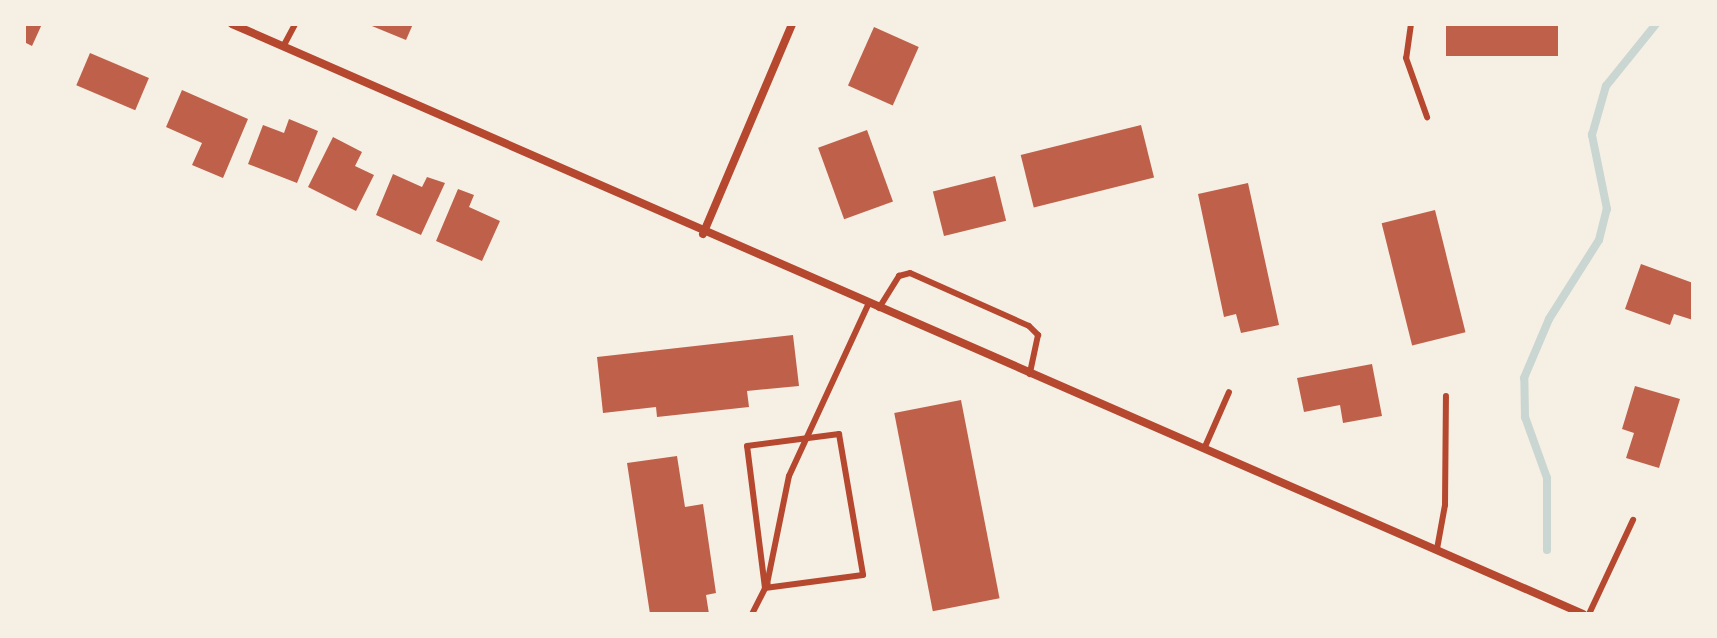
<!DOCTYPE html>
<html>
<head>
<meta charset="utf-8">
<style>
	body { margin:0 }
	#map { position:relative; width:1717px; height:638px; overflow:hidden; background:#f6efe4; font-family:Manrope,sans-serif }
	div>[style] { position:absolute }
	.stream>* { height:8px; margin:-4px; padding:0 4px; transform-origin:4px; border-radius:4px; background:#c9d6d2 }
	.building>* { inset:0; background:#bf614a; transform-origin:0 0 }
	.service>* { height:6px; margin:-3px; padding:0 3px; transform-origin:3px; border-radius:3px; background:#b5482f }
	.minor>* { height:8px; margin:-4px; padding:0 4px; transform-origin:4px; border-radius:4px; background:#b5482f }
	span { translate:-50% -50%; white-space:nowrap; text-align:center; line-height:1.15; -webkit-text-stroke:6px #f6efe4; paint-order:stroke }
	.frame { position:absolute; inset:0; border:26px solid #f6efe4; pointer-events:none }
</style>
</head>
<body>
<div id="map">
	<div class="stream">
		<div style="left:1547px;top:550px;width:72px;rotate:-90deg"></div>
		<div style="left:1547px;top:478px;width:65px;rotate:-109.8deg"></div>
		<div style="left:1525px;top:417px;width:39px;rotate:-91deg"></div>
		<div style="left:1524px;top:378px;width:64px;rotate:-67deg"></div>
		<div style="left:1549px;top:319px;width:93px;rotate:-57.7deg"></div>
		<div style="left:1599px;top:240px;width:32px;rotate:-76deg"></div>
		<div style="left:1607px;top:209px;width:76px;rotate:-101.5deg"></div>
		<div style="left:1592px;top:135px;width:51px;rotate:-74.1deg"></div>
		<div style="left:1606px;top:86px;width:80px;rotate:-51.1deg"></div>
	</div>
	<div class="building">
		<div style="clip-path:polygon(24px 24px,42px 24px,32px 46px,24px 42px)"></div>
		<div style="clip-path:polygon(367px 24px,413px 24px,406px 40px)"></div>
		<div style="left:1446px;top:24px;width:112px;height:32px"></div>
		<div style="left:874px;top:27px;width:49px;height:64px;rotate:24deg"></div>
		<div style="left:90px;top:53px;width:64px;height:35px;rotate:23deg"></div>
		<div style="clip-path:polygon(182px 90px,248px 119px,223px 178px,192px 165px,202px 143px,166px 127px)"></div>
		<div style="clip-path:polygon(289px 119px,318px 131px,297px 183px,248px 164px,263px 125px,284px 133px)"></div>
		<div style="left:1141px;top:125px;width:54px;height:124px;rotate:76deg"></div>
		<div style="left:867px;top:130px;width:76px;height:52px;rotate:70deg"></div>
		<div style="clip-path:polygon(333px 137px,362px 152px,355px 166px,374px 175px,356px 211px,308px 187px)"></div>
		<div style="clip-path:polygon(393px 174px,422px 187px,427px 177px,445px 183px,421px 235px,376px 215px)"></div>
		<div style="left:995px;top:176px;width:46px;height:64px;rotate:76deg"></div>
		<div style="clip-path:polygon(1248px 183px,1279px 325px,1241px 333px,1236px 314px,1224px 317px,1198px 194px)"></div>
		<div style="clip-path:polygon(458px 189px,474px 195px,469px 207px,500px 221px,482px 261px,436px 241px)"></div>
		<div style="left:1435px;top:210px;width:126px;height:55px;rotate:76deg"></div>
		<div style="clip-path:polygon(1641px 264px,1693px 283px,1693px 320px,1674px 314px,1670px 325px,1625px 309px)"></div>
		<div style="clip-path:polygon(793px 335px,799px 386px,747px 391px,749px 407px,657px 417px,656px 407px,603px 413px,597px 357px)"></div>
		<div style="clip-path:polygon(1372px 364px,1382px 416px,1343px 423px,1340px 405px,1304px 412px,1297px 378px)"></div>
		<div style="clip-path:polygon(1635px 386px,1680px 399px,1659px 468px,1626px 458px,1634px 433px,1622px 429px)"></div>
		<div style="left:961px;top:400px;width:202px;height:68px;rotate:79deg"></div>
		<div style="clip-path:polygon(677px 456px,685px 507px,703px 504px,716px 593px,706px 595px,709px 614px,650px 614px,627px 463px)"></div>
	</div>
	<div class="service">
		<div style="left:1411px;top:24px;width:34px;rotate:98deg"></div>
		<div style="left:1406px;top:58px;width:63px;rotate:70.4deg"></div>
		<div style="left:284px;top:45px;width:24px;rotate:-62deg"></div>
		<div style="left:879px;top:308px;width:38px;rotate:-58deg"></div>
		<div style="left:899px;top:276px;width:11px;rotate:-15deg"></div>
		<div style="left:910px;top:273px;width:130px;rotate:24deg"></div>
		<div style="left:1029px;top:326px;width:13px;rotate:45deg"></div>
		<div style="left:1038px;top:335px;width:40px;rotate:102deg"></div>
		<div style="left:839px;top:434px;width:143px;rotate:80.3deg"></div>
		<div style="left:863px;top:575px;width:99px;rotate:172.4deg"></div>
		<div style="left:765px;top:588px;width:143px;rotate:-97.2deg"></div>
		<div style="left:747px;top:446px;width:93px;rotate:-7.4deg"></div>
		<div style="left:1204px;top:449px;width:62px;rotate:-66.3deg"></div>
		<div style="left:1437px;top:549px;width:45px;rotate:-79.7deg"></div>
		<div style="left:1445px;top:505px;width:109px;rotate:-89.5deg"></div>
		<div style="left:752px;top:614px;width:34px;rotate:-63deg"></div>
		<div style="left:767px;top:584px;width:110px;rotate:-78.5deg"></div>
		<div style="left:789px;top:476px;width:188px;rotate:-65.2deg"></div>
		<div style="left:1589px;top:614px;width:104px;rotate:-64.9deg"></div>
	</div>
	<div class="minor">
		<div style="left:232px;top:24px;width:1474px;rotate:23.59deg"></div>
		<div style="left:703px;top:234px;width:228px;rotate:-67deg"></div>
	</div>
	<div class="frame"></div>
</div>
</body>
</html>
